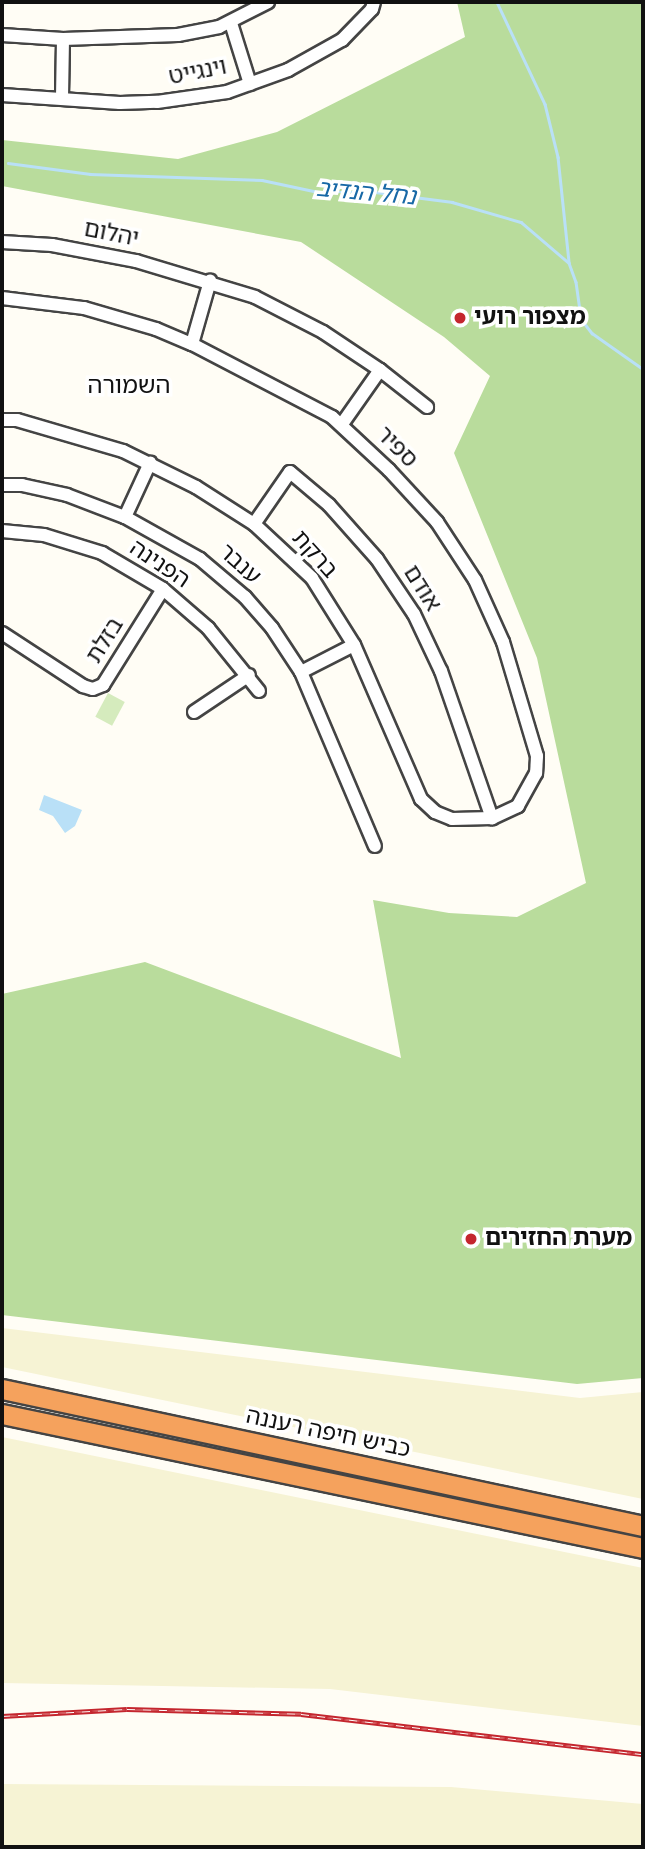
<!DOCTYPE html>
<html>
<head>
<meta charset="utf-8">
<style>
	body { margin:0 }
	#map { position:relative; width:645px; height:1849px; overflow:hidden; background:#fffdf5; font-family:Spectral,"Noto Sans Hebrew",serif }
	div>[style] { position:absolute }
	.farmland>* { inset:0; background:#f6f3d4 }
	.green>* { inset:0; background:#d5ebbd; transform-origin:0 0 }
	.forest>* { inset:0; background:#b9dc9c }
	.water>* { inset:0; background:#b9e0f7 }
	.stream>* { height:2.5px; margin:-1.25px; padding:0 1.25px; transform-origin:1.25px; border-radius:1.25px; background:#b9e0f7 }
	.roads { filter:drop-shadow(2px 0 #444) drop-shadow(-2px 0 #444) drop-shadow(0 2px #444) drop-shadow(0 -2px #444) }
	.minor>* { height:12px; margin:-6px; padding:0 6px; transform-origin:6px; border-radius:6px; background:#fff }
	.highway>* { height:19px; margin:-9.5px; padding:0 9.5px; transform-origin:9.5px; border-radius:9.5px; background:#f5a25d }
	.rail>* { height:5px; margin-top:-2.5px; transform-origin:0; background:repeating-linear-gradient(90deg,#fff 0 8px,#c4262e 0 16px); box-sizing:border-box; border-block:2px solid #c4262e }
	.dots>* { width:19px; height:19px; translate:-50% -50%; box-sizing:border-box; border:4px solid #fff; border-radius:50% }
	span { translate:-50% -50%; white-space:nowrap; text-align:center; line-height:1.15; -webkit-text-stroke:7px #fff; paint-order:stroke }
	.street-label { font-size:23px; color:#111 }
	.poi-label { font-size:23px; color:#111; font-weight:700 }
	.left { translate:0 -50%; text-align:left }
	.water-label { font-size:24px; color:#1768a6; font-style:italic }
	.neighbourhood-label { font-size:24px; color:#111 }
	.frame { position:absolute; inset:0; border:4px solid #111; pointer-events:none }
</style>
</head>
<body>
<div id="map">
	<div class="farmland">
		<div style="clip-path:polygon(2px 1328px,580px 1398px,643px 1392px,643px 1499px,2px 1367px)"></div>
		<div style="clip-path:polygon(2px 1437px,643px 1568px,643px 1726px,330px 1689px,2px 1683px)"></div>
		<div style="clip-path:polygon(2px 1784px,451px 1787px,643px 1804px,643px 1847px,2px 1847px)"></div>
	</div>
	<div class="green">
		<div style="left:108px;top:693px;width:19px;height:27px;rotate:28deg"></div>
	</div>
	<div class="forest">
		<div style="clip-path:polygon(457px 2px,643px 2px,643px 1378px,577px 1384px,2px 1315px,2px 994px,145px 962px,401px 1058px,373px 900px,449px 913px,517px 917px,586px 883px,537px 658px,454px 453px,490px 376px,444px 337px,301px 242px,2px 186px,2px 140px,178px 159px,277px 132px,465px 37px)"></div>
	</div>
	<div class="water">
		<div style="clip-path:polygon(44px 795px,82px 810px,75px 826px,65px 833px,53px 816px,39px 810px)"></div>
	</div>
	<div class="stream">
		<div style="left:497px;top:2px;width:113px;rotate:64.8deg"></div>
		<div style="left:545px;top:104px;width:55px;rotate:76.2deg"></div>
		<div style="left:558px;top:157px;width:106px;rotate:84deg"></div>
		<div style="left:8px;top:163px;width:83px;rotate:7.6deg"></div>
		<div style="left:90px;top:174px;width:172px;rotate:2deg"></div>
		<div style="left:262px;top:180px;width:57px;rotate:12.1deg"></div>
		<div style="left:318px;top:192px;width:57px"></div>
		<div style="left:375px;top:192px;width:78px;rotate:7.4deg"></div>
		<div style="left:452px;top:202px;width:72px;rotate:16.2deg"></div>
		<div style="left:521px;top:222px;width:63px;rotate:40.5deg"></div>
		<div style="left:569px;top:263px;width:20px;rotate:70deg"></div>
		<div style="left:576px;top:282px;width:37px;rotate:82deg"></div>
		<div style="left:581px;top:319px;width:18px;rotate:52deg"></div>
		<div style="left:592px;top:333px;width:62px;rotate:35.2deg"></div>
	</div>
	<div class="roads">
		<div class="minor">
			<div style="left:231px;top:23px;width:64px;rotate:72.7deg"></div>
			<div style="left:2px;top:35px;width:61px;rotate:3.8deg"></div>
			<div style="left:63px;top:39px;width:115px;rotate:-2deg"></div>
			<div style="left:178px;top:35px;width:42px;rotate:-11deg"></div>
			<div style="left:219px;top:27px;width:55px;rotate:-27deg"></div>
			<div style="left:2px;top:95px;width:118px;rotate:3.9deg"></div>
			<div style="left:120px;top:103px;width:37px;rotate:-2deg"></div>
			<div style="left:157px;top:102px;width:71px;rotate:-8.1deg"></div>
			<div style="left:227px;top:92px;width:65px;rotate:-19.8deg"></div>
			<div style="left:288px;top:70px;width:62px;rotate:-29.1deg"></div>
			<div style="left:342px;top:40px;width:43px;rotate:-45.9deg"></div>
			<div style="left:372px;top:9px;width:7px;rotate:-74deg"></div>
			<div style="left:62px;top:97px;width:58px;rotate:-89deg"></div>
			<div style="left:2px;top:242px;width:50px;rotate:3.4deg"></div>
			<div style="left:52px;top:245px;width:86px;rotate:10.8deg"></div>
			<div style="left:136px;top:261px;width:124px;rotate:16.8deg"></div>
			<div style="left:255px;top:297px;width:76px;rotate:27.2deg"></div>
			<div style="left:323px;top:332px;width:69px;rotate:33.7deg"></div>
			<div style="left:380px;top:370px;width:60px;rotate:38.2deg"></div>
			<div style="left:2px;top:298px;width:83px;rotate:7deg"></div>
			<div style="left:84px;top:308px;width:75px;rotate:16.3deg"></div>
			<div style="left:156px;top:329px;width:39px;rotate:23deg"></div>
			<div style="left:192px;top:344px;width:158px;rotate:27.5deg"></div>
			<div style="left:332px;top:417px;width:78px;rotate:42.9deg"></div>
			<div style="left:389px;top:470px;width:71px;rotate:47.3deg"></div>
			<div style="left:437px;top:522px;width:69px;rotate:56.8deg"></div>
			<div style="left:475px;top:580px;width:68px;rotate:65.7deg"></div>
			<div style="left:503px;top:642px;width:119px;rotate:73.4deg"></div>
			<div style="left:537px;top:756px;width:17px;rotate:93deg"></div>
			<div style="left:536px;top:773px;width:38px;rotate:119deg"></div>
			<div style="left:518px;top:806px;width:29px;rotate:155deg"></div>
			<div style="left:492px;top:818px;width:40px;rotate:178.6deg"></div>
			<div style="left:452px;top:819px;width:18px;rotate:-158deg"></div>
			<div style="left:435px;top:812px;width:19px;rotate:-137deg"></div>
			<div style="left:421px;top:799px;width:168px;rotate:-113.5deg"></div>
			<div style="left:354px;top:645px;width:79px;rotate:-122.1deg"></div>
			<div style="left:312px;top:578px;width:79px;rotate:-137deg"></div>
			<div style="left:254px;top:524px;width:69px;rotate:-147.5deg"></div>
			<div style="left:196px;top:487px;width:81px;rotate:-153.7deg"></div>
			<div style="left:123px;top:451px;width:110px;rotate:-163.7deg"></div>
			<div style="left:17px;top:420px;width:15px;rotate:180deg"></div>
			<div style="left:192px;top:344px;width:66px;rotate:-74.1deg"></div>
			<div style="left:342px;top:424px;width:66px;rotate:-54.9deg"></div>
			<div style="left:2px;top:485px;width:20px"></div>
			<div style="left:22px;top:485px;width:46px;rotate:12.5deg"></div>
			<div style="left:67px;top:495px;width:62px;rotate:20.8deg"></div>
			<div style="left:125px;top:517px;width:86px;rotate:29.2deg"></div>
			<div style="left:200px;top:559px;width:59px;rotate:40.2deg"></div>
			<div style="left:245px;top:597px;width:41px;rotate:48.9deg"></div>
			<div style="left:272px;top:628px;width:53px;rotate:56.6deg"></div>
			<div style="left:301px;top:672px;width:189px;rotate:67deg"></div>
			<div style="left:125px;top:517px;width:60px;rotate:-65.2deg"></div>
			<div style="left:254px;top:524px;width:63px;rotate:-55.3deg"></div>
			<div style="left:290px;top:472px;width:51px;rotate:40.2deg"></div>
			<div style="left:329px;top:505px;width:72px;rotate:48.4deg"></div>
			<div style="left:377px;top:559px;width:66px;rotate:56.1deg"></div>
			<div style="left:414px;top:614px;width:63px;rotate:64.7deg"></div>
			<div style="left:441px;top:671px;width:156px;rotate:70.9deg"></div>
			<div style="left:2px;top:531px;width:42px;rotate:5.4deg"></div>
			<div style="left:44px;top:535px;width:61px;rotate:17.2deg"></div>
			<div style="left:102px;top:553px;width:71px;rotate:30.5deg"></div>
			<div style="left:163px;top:589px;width:60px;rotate:40.9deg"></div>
			<div style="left:208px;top:628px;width:81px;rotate:51deg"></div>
			<div style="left:2px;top:633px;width:97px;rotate:33.2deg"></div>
			<div style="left:83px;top:686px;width:10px;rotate:17deg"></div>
			<div style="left:93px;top:689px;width:11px;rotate:-22deg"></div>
			<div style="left:103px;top:685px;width:113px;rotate:-58deg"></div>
			<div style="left:301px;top:672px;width:59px;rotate:-27deg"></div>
			<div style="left:194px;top:712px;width:66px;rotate:-33.9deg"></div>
		</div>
		<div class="highway">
			<div style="left:2px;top:1389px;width:655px;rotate:12.06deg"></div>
			<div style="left:2px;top:1414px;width:655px;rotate:11.81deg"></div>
		</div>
	</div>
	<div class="rail">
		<div style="left:2px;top:1716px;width:125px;rotate:-3.2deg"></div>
		<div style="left:127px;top:1709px;width:174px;rotate:1.6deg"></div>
		<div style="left:301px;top:1714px;width:344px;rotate:6.7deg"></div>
	</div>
	<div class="dots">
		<div style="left:460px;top:318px;background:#c4262e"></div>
		<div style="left:471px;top:1239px;background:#c4262e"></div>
	</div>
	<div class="street-label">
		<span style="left:198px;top:73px;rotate:-11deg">וינגייט</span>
		<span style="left:111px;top:235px;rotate:11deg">יהלום</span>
		<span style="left:396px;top:448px;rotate:45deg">ספיר</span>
		<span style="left:314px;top:555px;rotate:48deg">ברקת</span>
		<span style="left:159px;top:565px;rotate:34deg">הפנינה</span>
		<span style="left:239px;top:565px;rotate:42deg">ענבר</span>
		<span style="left:421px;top:589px;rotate:58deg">אודם</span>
		<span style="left:106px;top:641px;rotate:-58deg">בזלת</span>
		<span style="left:328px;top:1434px;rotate:12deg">כביש חיפה רעננה</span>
	</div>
	<div class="poi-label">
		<span class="left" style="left:474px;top:318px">מצפור רועי</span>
		<span class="left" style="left:485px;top:1239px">מערת החזירים</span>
	</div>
	<div class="water-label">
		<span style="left:366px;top:194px;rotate:5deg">נחל הנדיב</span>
	</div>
	<div class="neighbourhood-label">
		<span style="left:129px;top:387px">השמורה</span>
	</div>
	<div class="frame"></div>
</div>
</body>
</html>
